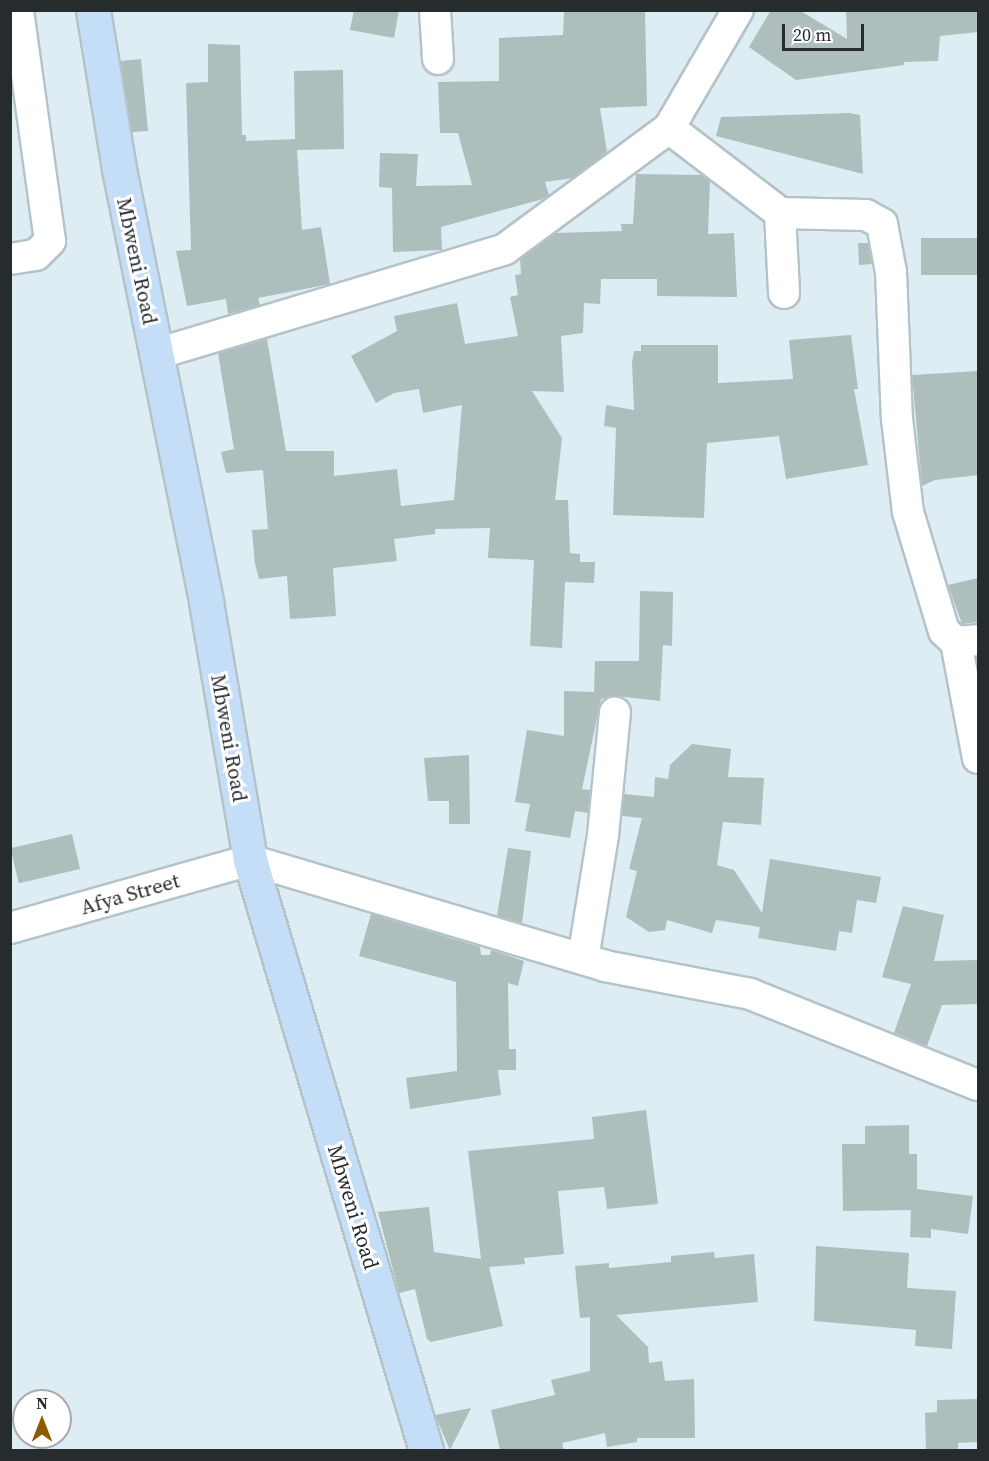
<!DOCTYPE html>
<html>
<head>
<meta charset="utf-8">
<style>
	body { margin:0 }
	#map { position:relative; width:989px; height:1461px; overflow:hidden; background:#ddedf3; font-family:"Source Serif 4",serif }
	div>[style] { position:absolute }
	.building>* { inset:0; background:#adbebc; transform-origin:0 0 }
	.roads { filter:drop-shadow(2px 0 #b4c3c9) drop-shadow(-2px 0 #b4c3c9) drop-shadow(0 2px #b4c3c9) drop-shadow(0 -2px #b4c3c9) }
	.street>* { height:30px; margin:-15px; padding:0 15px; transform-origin:15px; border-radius:15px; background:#fff }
	.secondary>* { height:33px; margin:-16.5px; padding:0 16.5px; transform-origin:16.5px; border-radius:16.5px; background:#c4def8 }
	span { translate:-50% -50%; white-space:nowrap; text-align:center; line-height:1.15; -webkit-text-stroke:6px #fff; paint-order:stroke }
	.street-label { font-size:21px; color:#262b2e }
	.frame { position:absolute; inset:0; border:12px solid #262b2e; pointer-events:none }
	.north { position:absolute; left:12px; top:1389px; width:60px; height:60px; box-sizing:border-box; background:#fff; border:2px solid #a8aaab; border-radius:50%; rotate:0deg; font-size:16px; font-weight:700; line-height:24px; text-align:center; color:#262b2e }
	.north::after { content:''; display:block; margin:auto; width:21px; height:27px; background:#8c5c05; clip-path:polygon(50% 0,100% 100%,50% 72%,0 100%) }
	.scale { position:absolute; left:782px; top:24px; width:82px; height:27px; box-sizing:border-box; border:3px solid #262b2e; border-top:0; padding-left:8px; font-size:18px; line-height:21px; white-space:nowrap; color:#262b2e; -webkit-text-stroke:4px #fff; paint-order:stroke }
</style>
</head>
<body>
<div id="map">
	<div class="building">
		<div style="clip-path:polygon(354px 10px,399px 10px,394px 38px,350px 30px)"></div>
		<div style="clip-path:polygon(564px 10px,645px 10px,647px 106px,600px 108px,607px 152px,573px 178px,545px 182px,549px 195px,543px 199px,441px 227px,442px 250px,393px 252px,392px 188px,379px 187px,380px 153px,418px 154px,416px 186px,472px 185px,458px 133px,440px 133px,438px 82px,499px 81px,499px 38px,563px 35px)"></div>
		<div style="clip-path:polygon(771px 10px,799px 10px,847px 39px,846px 11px,978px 10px,978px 32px,940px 36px,938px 61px,904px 62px,904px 65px,796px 80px,749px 47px)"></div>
		<div style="clip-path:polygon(208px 44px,240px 45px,242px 135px,246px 135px,246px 141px,295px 139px,294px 71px,343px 70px,344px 149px,297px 150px,302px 230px,321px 227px,330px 284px,258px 298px,260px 305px,228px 314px,226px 299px,187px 306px,176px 251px,191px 250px,186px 83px,208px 82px)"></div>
		<div style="clip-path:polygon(141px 59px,148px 131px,132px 132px,120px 61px)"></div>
		<div style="clip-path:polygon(850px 113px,860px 115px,863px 174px,716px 136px,721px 117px)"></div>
		<div style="clip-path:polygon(636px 174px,702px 175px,710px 181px,708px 234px,734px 233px,737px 297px,657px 296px,657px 279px,601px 279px,600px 304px,584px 303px,583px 333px,561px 336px,564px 392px,532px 391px,562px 438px,555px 500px,568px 500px,570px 553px,580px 554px,580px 562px,595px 562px,594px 583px,565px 582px,562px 648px,530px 646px,534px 560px,488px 558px,490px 528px,435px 529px,435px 534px,394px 539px,397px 561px,333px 568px,336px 616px,290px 619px,287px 576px,259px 579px,255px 564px,252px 530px,268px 529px,263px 470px,226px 473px,221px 452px,234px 449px,218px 353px,267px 339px,286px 451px,334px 451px,334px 476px,397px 469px,401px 506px,454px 500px,462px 405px,423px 413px,419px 389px,394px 393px,376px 403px,351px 356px,397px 331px,394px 316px,457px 303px,465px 344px,518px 336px,510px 297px,518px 295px,515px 275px,521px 274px,520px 259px,556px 233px,622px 231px,621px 224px,633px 224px)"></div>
		<div style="left:921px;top:238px;width:57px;height:37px"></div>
		<div style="clip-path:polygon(858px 243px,868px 243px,872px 264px,859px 265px)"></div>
		<div style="clip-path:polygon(851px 335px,858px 389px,854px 389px,868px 465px,786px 479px,779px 436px,707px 443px,704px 518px,613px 515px,616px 428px,604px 426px,606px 405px,634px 410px,632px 362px,634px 351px,641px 351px,641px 345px,718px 345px,718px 383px,793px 379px,789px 340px)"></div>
		<div style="clip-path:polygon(978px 371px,978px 475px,935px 480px,922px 486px,912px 375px)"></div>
		<div style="clip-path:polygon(978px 578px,978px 622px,962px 624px,948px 585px)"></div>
		<div style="clip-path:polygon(640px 591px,673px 592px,672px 646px,663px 645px,660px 701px,616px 696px,601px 699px,582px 789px,590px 790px,588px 813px,575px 811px,570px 838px,525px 831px,530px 804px,515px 802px,527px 730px,564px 736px,564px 691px,594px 692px,595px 661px,639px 661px)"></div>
		<div style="clip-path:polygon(692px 744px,731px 749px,728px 777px,764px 778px,761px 825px,723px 822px,717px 865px,734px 870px,762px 913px,770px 859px,881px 877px,876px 903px,857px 900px,852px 933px,839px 931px,836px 951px,758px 938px,760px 927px,716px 920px,712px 933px,667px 920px,665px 930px,649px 932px,626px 917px,637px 871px,629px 869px,642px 818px,622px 816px,624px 794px,654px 797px,655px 777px,668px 779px,670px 765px)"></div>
		<div style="clip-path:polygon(469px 755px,470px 824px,449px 824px,449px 801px,428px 801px,424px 758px)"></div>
		<div style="left:72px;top:834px;width:36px;height:63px;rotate:77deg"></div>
		<div style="clip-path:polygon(508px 848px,531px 851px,522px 923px,497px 916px)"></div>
		<div style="clip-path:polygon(903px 906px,944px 915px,934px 961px,978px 960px,978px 1004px,942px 1005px,927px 1046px,894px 1033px,911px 984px,882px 977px)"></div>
		<div style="clip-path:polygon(371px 914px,480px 947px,481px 955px,490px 955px,491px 950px,524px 961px,518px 986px,508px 983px,509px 1049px,516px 1049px,516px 1070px,498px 1070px,501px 1095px,410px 1109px,406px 1078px,457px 1071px,456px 982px,359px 956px)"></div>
		<div style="clip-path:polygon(646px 1110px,658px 1204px,607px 1209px,604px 1187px,558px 1191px,564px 1254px,524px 1258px,525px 1264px,489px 1267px,503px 1326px,431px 1342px,427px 1339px,415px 1289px,399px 1293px,378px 1212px,429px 1207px,434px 1252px,481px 1259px,468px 1151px,594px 1139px,592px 1117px)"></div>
		<div style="clip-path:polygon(909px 1125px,909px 1154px,917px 1154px,917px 1189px,973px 1196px,968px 1234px,931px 1229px,931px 1238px,910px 1237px,911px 1210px,843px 1211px,842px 1144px,865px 1144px,865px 1126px)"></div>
		<div style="clip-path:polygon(816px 1246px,909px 1253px,907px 1288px,956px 1291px,952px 1349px,915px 1346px,916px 1330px,814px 1321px)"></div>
		<div style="clip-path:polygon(714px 1252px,715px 1258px,754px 1254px,758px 1302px,616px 1315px,648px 1347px,649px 1363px,662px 1361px,665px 1381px,694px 1379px,695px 1438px,637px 1438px,637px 1442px,607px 1447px,605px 1433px,562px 1443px,564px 1450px,500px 1450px,491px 1410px,555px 1395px,551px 1380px,590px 1371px,590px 1317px,580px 1318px,575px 1266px,609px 1263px,609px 1268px,671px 1262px,671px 1256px)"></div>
		<div style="clip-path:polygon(978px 1399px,978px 1442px,958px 1443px,958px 1450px,926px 1450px,925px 1413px,937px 1412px,937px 1400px)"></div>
		<div style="clip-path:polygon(471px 1408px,450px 1450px,435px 1415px)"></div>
	</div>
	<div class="roads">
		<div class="street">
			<div style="left:435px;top:10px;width:49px;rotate:86.5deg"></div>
			<div style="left:669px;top:128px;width:140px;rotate:37.4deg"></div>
			<div style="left:780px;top:213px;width:86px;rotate:1.3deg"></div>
			<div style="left:866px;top:215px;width:18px;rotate:29deg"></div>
			<div style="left:882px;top:224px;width:49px;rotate:79.4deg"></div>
			<div style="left:891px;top:272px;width:147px;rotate:87.7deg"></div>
			<div style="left:897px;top:419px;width:94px;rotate:83.3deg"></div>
			<div style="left:908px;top:512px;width:124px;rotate:73.2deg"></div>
			<div style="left:944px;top:631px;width:16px;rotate:43deg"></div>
			<div style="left:956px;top:642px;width:22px;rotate:-5deg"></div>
			<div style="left:780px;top:213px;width:80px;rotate:87.1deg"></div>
			<div style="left:10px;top:259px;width:26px;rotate:-9deg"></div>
			<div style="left:36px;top:255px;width:20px;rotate:-45deg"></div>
			<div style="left:50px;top:241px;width:233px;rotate:-97.9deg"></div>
			<div style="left:156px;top:354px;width:364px;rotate:-16.7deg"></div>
			<div style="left:505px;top:249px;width:204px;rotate:-36.4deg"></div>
			<div style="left:669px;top:128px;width:137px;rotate:-59.7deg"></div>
			<div style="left:956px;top:642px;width:118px;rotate:79.3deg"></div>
			<div style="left:10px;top:928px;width:249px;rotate:-15.8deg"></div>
			<div style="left:250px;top:860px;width:370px;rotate:16.6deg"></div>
			<div style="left:605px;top:966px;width:148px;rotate:10.9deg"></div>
			<div style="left:750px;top:994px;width:245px;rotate:21.8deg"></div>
			<div style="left:583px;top:959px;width:126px;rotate:-80.8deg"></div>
			<div style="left:603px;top:835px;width:123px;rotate:-84.4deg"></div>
		</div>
		<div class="secondary">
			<div style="left:93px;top:10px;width:161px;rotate:80.7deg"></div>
			<div style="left:119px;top:169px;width:442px;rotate:78.6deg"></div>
			<div style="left:206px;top:602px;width:262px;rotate:80.3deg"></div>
			<div style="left:250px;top:860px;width:616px;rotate:73.39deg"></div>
		</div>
	</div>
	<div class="street-label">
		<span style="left:137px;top:261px;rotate:78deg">Mbweni Road</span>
		<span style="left:229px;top:738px;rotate:80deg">Mbweni Road</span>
		<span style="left:130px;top:894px;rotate:-16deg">Afya Street</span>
		<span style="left:353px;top:1207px;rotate:73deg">Mbweni Road</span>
	</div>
	<div class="frame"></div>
	<div class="north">N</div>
	<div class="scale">20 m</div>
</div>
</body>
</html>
